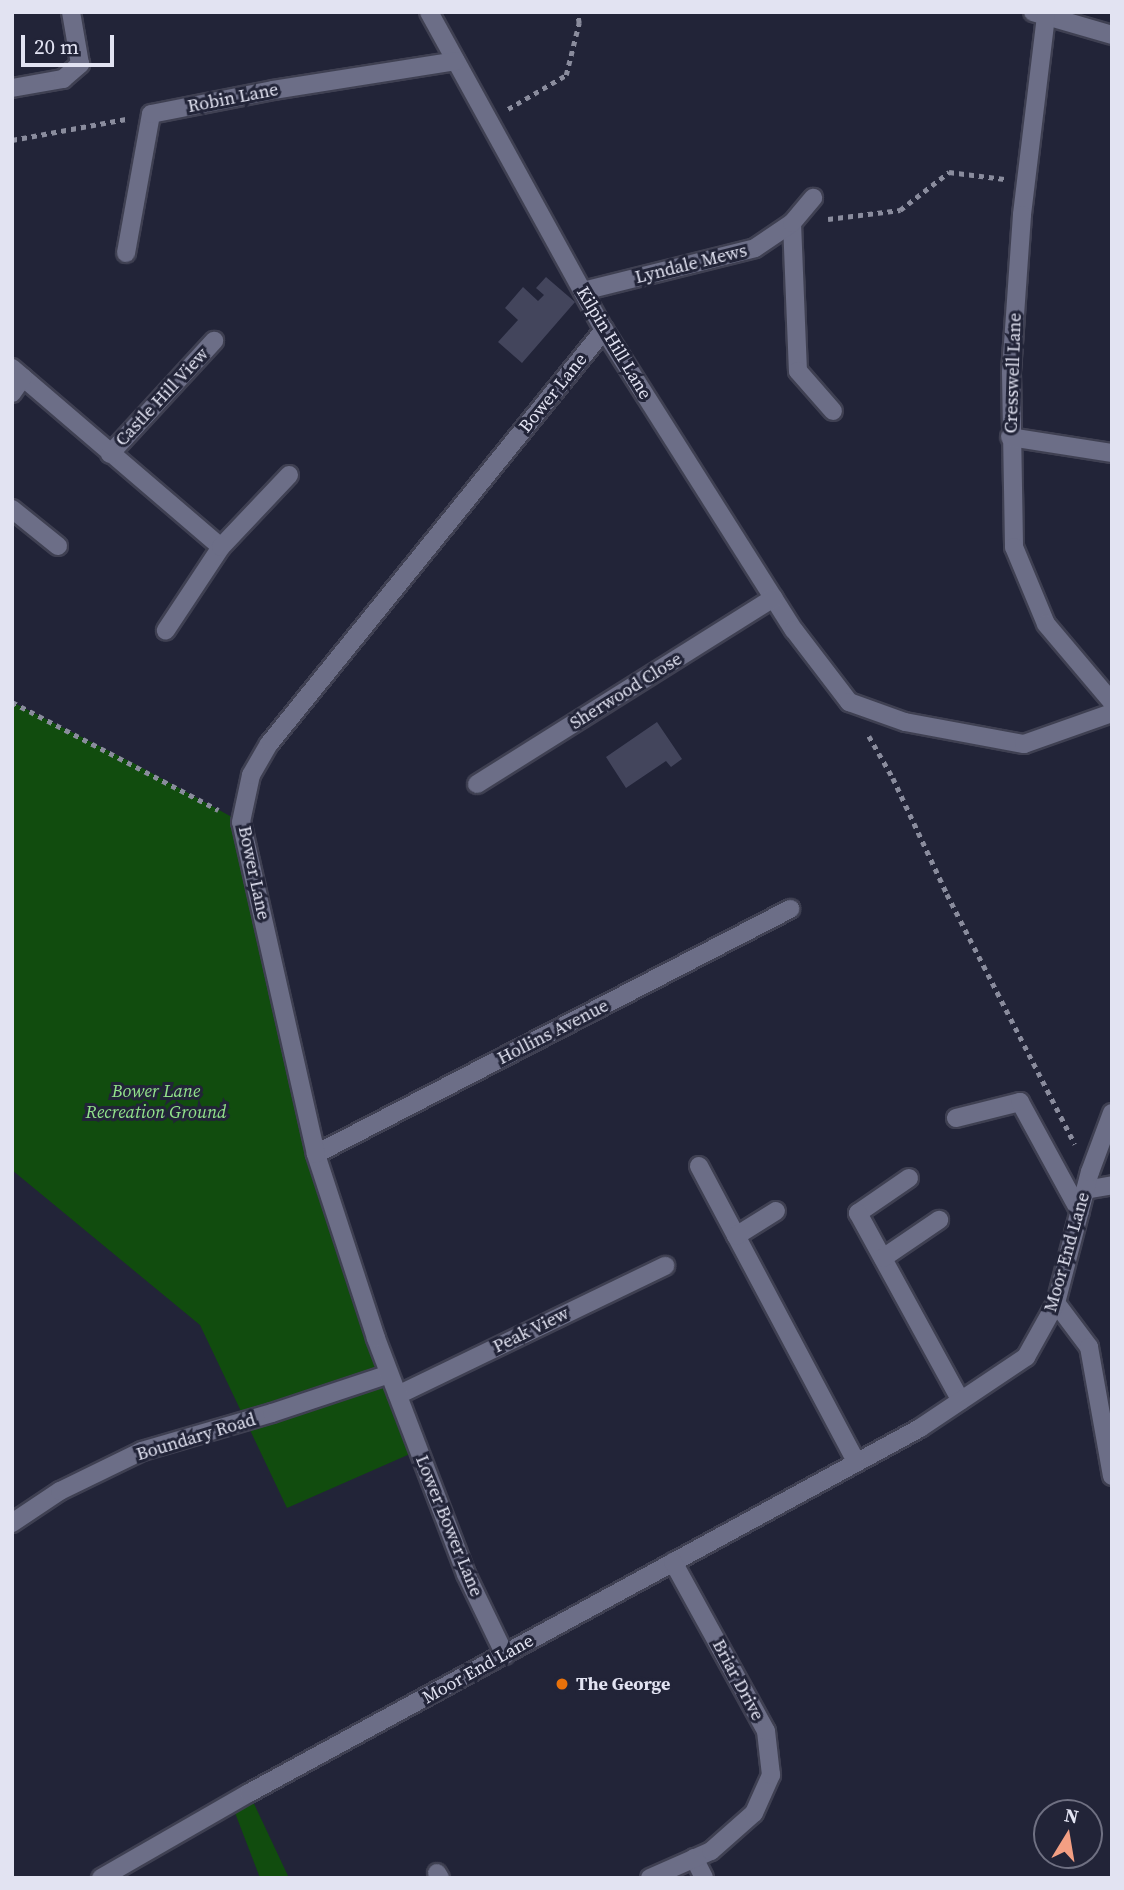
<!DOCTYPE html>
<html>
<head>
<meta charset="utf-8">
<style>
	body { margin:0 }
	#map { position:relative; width:1124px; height:1890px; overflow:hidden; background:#222438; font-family:"Source Serif 4",serif }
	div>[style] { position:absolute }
	.green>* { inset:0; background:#114c0e }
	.building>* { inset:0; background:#43455c }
	.path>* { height:4.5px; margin-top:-2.25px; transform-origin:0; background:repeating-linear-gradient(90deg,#8a8c9d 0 5px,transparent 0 10px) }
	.roads { filter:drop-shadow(2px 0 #3f4052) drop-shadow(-2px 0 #3f4052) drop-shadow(0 2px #3f4052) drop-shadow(0 -2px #3f4052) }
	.minor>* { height:18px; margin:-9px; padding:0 9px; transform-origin:9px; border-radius:9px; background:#6c6e87 }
	.dots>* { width:19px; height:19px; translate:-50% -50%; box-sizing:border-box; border:4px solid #222438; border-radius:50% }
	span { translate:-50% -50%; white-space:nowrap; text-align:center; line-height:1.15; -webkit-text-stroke:6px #222438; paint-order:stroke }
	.street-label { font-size:18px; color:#e2e3f2 }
	.park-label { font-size:18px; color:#92e28b; font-style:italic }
	.poi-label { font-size:18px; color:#e2e3f2; font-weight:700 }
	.left { translate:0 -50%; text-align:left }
	.frame { position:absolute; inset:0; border:14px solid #e2e3f2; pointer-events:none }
	.north { position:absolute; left:1033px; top:1799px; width:70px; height:70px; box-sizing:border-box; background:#222438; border:2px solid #6f7082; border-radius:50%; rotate:11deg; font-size:19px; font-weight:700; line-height:28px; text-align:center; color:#e2e3f2 }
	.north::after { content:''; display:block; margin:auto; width:24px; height:32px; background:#f39f83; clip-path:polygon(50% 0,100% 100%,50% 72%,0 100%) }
	.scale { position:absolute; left:21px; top:35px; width:93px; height:32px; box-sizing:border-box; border:4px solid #e2e3f2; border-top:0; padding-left:9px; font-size:21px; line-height:24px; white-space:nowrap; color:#e2e3f2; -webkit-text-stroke:5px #222438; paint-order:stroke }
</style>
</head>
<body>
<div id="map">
	<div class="green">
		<div style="clip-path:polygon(12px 702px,135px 764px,241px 822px,316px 1154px,419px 1450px,287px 1508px,200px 1325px,12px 1170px)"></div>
		<div style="clip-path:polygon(249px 1793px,289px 1878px,260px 1878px,232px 1805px)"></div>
	</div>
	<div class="building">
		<div style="clip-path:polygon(546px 277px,575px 302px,522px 363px,498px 342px,518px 320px,505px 308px,523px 287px,538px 301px,544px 295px,536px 288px)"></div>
		<div style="clip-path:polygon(657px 722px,682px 759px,671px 767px,666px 761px,626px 788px,606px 757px)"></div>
	</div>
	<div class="path">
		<div style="left:508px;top:109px;width:67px;rotate:-30.4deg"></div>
		<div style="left:566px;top:75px;width:54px;rotate:-76deg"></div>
		<div style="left:579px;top:23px;width:11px;rotate:-100deg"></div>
		<div style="left:12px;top:140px;width:116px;rotate:-10.4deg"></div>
		<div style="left:828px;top:219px;width:73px;rotate:-7.1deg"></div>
		<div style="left:900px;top:210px;width:62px;rotate:-37.8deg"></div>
		<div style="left:949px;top:172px;width:56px;rotate:7.1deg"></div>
		<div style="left:12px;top:702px;width:233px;rotate:27.6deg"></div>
		<div style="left:869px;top:736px;width:48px;rotate:60.3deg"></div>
		<div style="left:893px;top:778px;width:128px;rotate:65deg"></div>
		<div style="left:947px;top:894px;width:281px;rotate:62.9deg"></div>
	</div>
	<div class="roads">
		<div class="minor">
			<div style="left:429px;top:12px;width:363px;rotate:61.2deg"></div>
			<div style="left:604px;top:330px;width:355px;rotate:57.7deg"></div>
			<div style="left:794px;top:630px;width:91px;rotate:52.6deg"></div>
			<div style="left:849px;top:702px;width:59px;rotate:19.7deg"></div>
			<div style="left:905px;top:722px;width:121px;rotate:10.5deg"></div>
			<div style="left:1024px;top:744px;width:93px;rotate:-19.4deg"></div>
			<div style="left:1033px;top:12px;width:82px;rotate:16.2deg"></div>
			<div style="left:1046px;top:16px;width:200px;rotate:96.9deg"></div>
			<div style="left:1022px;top:215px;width:158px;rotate:94deg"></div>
			<div style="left:1011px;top:373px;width:174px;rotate:89deg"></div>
			<div style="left:1014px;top:547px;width:83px;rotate:67.4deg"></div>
			<div style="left:1046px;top:624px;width:102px;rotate:49.8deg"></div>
			<div style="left:12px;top:88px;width:52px;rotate:-10deg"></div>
			<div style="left:63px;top:79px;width:23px;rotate:-41deg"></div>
			<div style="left:80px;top:64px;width:53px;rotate:-99.8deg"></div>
			<div style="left:792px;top:223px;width:148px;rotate:87.7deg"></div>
			<div style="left:798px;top:371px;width:53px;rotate:48.8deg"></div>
			<div style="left:126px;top:253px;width:141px;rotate:-79.8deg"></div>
			<div style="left:151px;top:114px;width:124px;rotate:-11.1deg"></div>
			<div style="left:273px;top:90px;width:185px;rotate:-9deg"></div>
			<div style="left:583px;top:291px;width:177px;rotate:-14deg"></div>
			<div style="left:755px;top:248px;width:45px;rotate:-34deg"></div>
			<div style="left:792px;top:223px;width:33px;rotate:-50deg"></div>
			<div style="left:12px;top:368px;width:275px;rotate:40.6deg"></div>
			<div style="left:221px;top:547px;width:100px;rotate:123.5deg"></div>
			<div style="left:12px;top:393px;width:19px;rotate:-55deg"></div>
			<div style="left:1010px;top:437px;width:103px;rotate:8.9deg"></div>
			<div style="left:110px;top:454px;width:154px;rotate:-47.4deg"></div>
			<div style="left:12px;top:509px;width:59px;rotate:38.8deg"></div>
			<div style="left:221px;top:547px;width:99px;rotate:-46.6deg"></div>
			<div style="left:477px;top:784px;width:350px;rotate:-32.1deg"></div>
			<div style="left:956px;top:1118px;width:66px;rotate:-14deg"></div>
			<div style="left:1020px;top:1102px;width:125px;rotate:61.4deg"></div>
			<div style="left:316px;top:1154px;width:534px;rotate:-27.33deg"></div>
			<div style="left:699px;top:1166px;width:336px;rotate:62deg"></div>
			<div style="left:909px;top:1178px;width:62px;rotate:145.5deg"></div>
			<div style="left:858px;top:1213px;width:214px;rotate:61.3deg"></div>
			<div style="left:1085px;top:1190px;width:27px;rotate:-10deg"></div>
			<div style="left:736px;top:1236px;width:47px;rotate:-32deg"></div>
			<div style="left:883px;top:1258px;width:68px;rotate:-34.2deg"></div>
			<div style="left:1056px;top:1303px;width:55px;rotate:53.1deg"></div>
			<div style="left:1089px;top:1347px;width:131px;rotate:79.9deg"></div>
			<div style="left:398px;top:1395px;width:297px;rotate:-25.8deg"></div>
			<div style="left:12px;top:1523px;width:58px;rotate:-33.7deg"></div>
			<div style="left:60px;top:1491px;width:91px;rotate:-26deg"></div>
			<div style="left:142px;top:1451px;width:135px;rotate:-16.3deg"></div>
			<div style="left:272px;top:1413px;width:123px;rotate:-18.4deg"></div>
			<div style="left:505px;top:1655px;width:90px;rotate:-115.7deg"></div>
			<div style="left:466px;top:1574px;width:253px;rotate:-110.9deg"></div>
			<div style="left:376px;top:1338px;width:194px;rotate:-108.1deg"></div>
			<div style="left:316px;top:1154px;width:340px;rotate:-102.7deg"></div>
			<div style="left:241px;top:822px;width:48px;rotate:-78deg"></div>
			<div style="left:251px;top:775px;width:36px;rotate:-60deg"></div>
			<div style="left:269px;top:744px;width:533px;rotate:-51.02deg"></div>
			<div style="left:694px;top:1858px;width:22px;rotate:63deg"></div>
			<div style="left:437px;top:1873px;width:6px;rotate:59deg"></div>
			<div style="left:101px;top:1878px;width:171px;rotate:-29.9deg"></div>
			<div style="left:249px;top:1793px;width:764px;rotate:-28.54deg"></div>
			<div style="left:920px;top:1428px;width:128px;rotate:-33.8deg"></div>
			<div style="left:1026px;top:1357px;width:62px;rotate:-60.9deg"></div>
			<div style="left:1056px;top:1303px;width:135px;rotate:-75.5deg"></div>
			<div style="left:1090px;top:1172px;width:63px;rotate:-69.6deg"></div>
			<div style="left:650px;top:1878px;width:67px;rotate:-23.9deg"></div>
			<div style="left:711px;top:1851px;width:57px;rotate:-41.5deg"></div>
			<div style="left:754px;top:1813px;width:42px;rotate:-65.9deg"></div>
			<div style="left:771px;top:1775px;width:44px;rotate:-96.5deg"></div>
			<div style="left:766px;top:1731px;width:193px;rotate:-118.8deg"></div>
		</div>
	</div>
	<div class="dots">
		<div style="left:562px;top:1684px;background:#e8710a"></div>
	</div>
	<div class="street-label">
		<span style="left:233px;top:98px;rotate:-11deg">Robin Lane</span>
		<span style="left:691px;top:264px;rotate:-14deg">Lyndale Mews</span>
		<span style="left:614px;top:343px;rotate:59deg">Kilpin Hill Lane</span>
		<span style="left:1013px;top:373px;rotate:-88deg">Cresswell Lane</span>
		<span style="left:553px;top:393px;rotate:-51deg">Bower Lane</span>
		<span style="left:162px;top:397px;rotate:-47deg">Castle Hill View</span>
		<span style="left:626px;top:691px;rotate:-32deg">Sherwood Close</span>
		<span style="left:254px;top:873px;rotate:78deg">Bower Lane</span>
		<span style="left:553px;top:1032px;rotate:-27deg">Hollins Avenue</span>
		<span style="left:1067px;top:1252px;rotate:-74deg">Moor End Lane</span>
		<span style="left:531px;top:1330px;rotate:-26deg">Peak View</span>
		<span style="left:196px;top:1437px;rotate:-17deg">Boundary Road</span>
		<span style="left:449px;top:1526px;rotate:68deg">Lower Bower Lane</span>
		<span style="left:478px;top:1669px;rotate:-29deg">Moor End Lane</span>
		<span style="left:738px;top:1680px;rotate:62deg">Briar Drive</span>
	</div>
	<div class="park-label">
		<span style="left:156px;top:1102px">Bower Lane<br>Recreation Ground</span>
	</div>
	<div class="poi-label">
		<span class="left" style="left:576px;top:1684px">The George</span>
	</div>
	<div class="frame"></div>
	<div class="north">N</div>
	<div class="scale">20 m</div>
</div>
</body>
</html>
